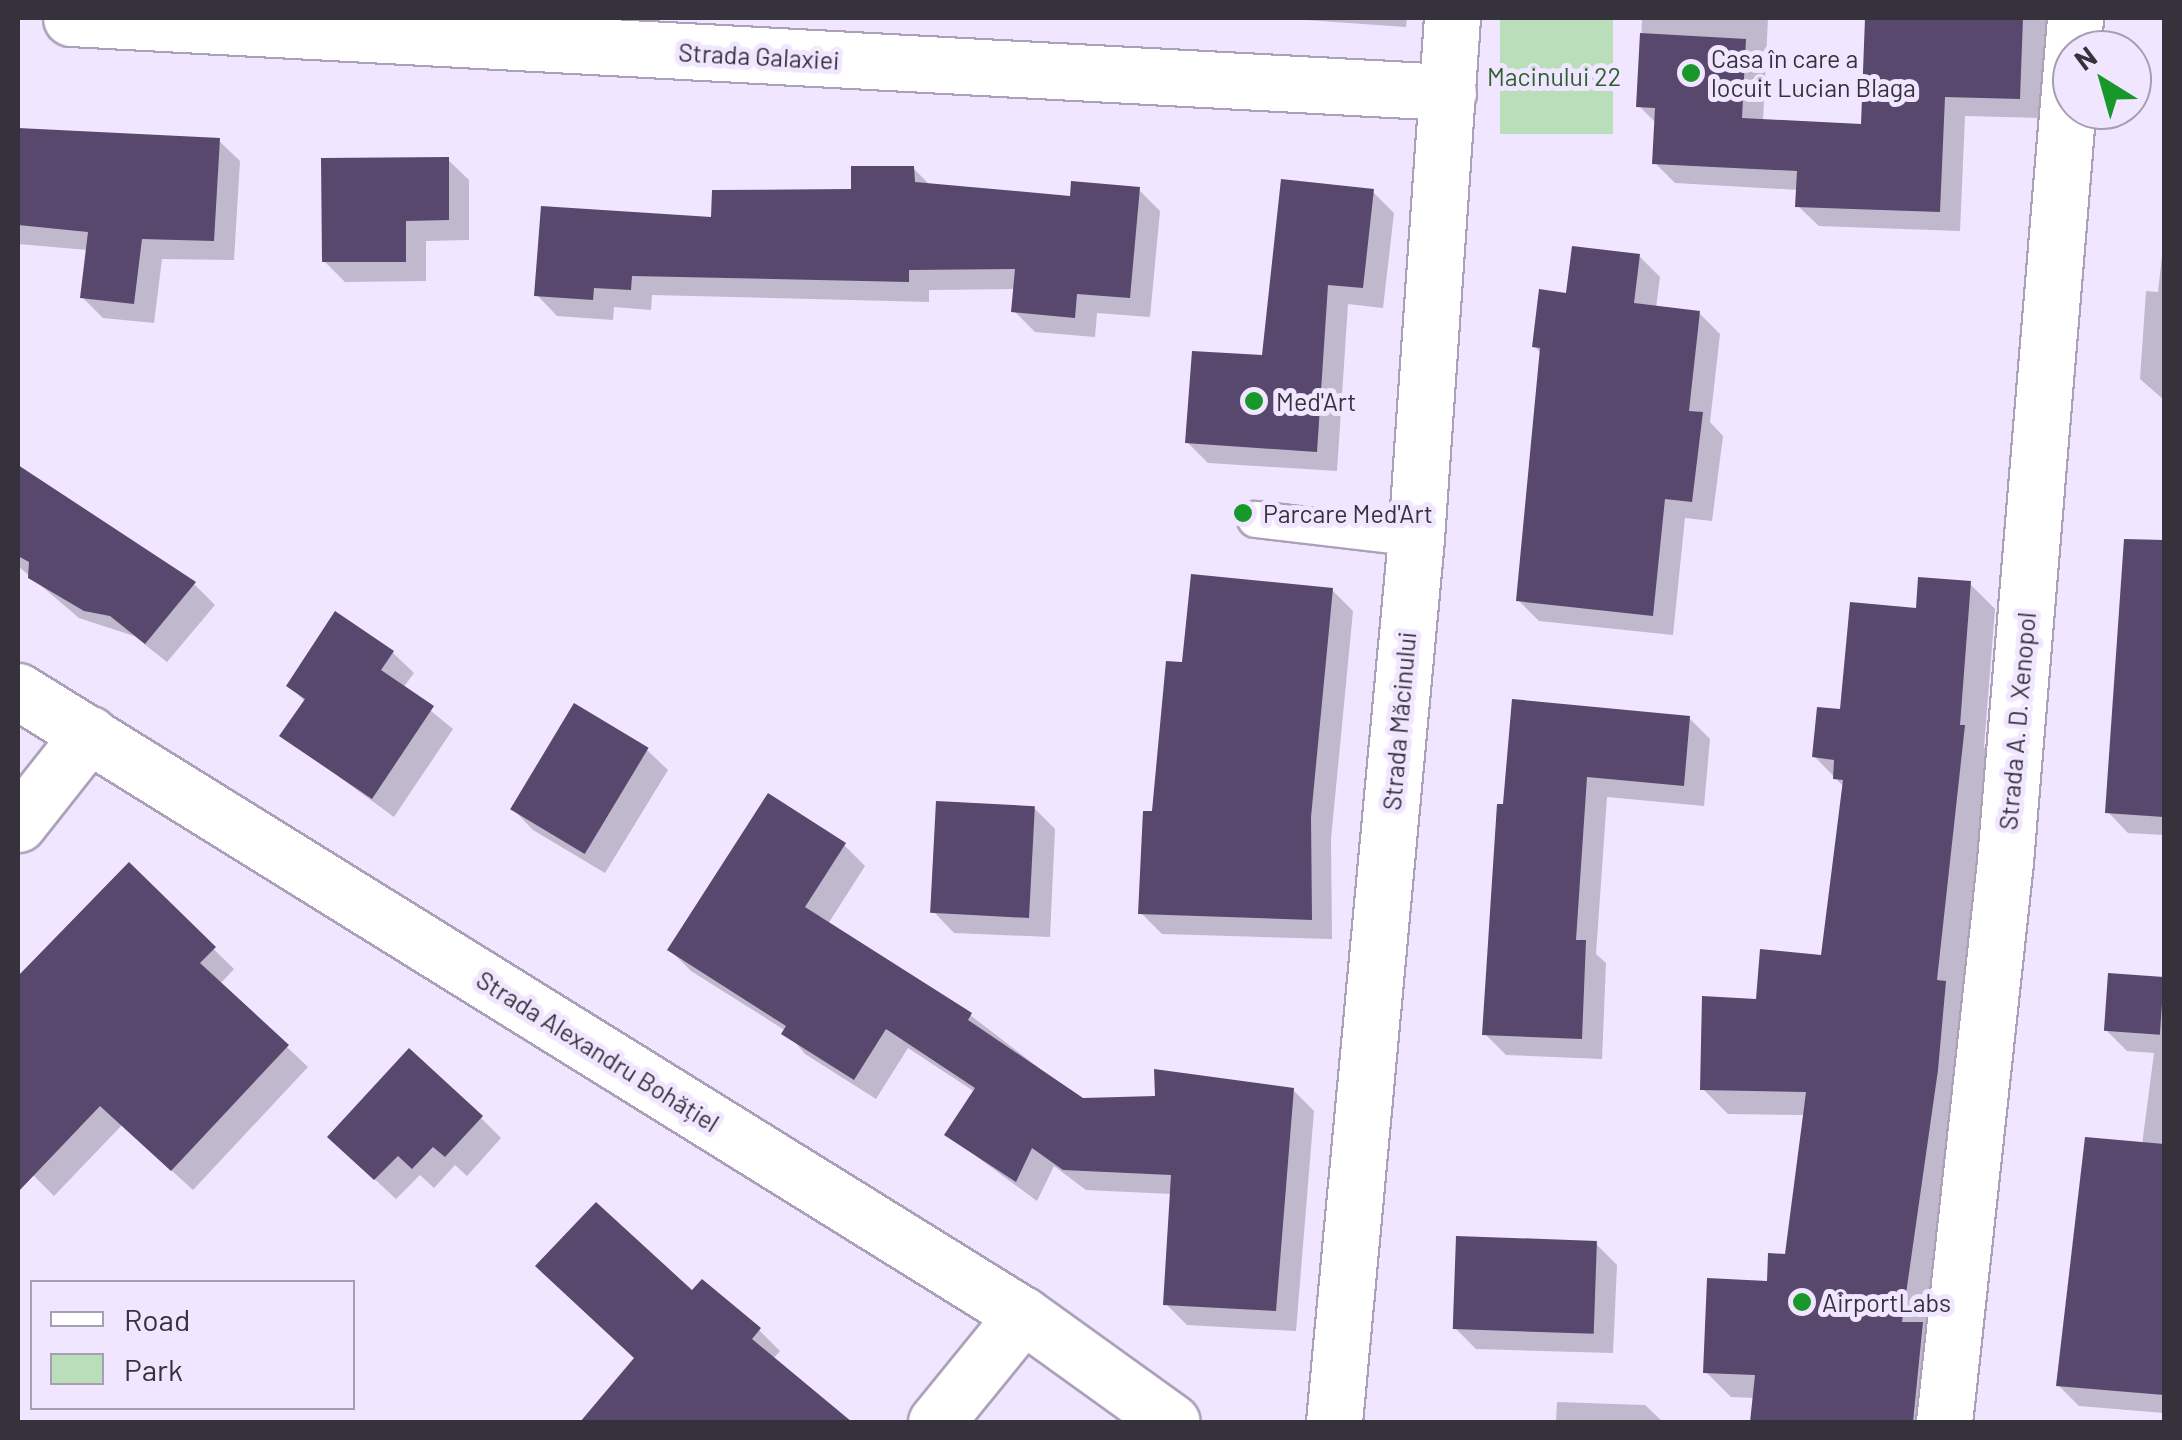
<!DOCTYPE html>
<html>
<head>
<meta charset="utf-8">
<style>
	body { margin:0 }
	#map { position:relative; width:2182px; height:1440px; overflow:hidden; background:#f1e6ff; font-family:Barlow,sans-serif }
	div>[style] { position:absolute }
	.green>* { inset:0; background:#baddba; transform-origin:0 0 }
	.shadow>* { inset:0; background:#0003 }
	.building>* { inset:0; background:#59486d; transform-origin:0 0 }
	.roads { filter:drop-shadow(2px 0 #aca1b9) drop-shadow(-2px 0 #aca1b9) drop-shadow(0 2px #aca1b9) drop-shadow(0 -2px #aca1b9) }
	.service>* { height:35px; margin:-17.5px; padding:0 17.5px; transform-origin:17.5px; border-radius:17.5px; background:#fff }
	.minor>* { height:55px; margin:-27.5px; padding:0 27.5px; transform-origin:27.5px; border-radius:27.5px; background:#fff }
	.secondary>* { height:55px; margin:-27.5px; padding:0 27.5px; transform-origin:27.5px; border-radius:27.5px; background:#fff }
	.dots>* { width:28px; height:28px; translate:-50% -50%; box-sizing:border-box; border:5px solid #f1e6ff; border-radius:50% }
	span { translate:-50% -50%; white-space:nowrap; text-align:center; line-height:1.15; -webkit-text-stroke:10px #f1e6ff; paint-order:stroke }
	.street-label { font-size:25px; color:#36323b }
	.poi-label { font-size:25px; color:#36323b }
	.left { translate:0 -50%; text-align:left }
	.park-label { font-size:25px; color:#2e5f30 }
	.frame { position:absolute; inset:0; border:20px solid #36323b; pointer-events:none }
	.legend { position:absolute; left:30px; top:1280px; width:325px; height:130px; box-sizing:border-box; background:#f1e6ff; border:2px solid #a69eb1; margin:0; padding:12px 18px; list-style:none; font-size:30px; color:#36323b }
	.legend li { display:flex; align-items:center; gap:20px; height:50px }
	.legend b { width:50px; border:2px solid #a69eb1 }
	.north { position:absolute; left:2052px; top:30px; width:100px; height:100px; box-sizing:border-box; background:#f1e6ff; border:2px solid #a69eb1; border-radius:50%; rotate:323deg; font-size:28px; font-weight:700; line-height:40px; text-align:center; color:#36323b }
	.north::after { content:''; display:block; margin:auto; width:35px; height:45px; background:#18972b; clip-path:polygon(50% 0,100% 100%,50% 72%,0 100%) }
</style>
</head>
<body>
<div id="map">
	<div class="green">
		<div style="left:1500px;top:18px;width:113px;height:116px"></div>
	</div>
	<div class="shadow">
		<div style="clip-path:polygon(1277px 18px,1407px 18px,1406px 27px)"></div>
		<div style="clip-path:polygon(1642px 18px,1794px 18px,1768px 18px,1763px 122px,1864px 126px,1867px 18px,2047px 18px,2040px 118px,1965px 116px,1960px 231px,1819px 226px,1798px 206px,1799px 190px,1675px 183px,1655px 163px,1657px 124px,1639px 106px)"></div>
		<div style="clip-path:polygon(18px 130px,219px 141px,240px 161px,234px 260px,162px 259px,154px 323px,103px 318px,82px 297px,88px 250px,18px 244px)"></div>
		<div style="clip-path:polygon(448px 160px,469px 180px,469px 240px,426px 241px,426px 281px,345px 282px,324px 261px)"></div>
		<div style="clip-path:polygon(913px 168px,931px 186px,1072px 199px,1139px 190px,1160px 211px,1150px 317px,1097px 313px,1095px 337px,1035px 332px,1014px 311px,1016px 289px,929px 290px,929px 302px,652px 295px,651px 310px,614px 307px,613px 320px,557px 316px,537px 295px,713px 220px,854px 191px)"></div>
		<div style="clip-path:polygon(1373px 192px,1394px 213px,1383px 308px,1348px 304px,1337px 471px,1208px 463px,1187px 442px,1264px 358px)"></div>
		<div style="clip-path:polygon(2164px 237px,2164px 400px,2140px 379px,2146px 291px,2158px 292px)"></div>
		<div style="clip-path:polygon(1639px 256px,1660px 277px,1656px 308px,1699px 313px,1720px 334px,1710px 422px,1723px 436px,1712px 521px,1685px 518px,1673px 635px,1539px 621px,1518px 600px,1542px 354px,1534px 346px,1568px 295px)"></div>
		<div style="clip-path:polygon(18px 468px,194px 584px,215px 605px,167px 662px,134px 636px,79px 618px,18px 566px)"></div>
		<div style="clip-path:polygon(2164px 562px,2164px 835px,2128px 833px,2108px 812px)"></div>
		<div style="clip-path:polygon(1970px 584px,1995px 609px,1984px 747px,1989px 753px,1962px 1000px,1970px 1008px,1922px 1422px,1753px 1422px,1755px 1398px,1731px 1397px,1706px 1372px,1787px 1256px,1805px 1115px,1728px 1114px,1703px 1089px,1758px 1001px,1823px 957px,1844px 787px,1814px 756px,1918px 611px)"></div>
		<div style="clip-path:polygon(1332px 590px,1353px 611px,1331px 839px,1332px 939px,1162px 934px,1141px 913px,1184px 665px)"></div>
		<div style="clip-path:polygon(336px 615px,393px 653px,414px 673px,403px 688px,453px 729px,394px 817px,283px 736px,305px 702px,289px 685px)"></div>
		<div style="clip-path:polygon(1689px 718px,1710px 739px,1704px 806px,1607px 797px,1596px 954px,1606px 963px,1602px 1059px,1506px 1055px,1485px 1034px,1505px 807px)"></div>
		<div style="clip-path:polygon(647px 750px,668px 770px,605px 873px,533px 830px,513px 809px)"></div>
		<div style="clip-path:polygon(1034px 808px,1055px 829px,1050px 937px,954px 933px,934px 912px)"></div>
		<div style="clip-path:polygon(844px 845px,865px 866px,828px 924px,970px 1015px,1082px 1101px,1293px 1090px,1314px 1111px,1296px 1331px,1187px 1325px,1166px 1304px,1172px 1194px,1086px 1190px,1054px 1166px,1037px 1201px,947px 1135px,975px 1092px,908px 1048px,876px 1099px,805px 1054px,786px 1031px,691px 971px,670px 950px)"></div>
		<div style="clip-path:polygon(129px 866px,234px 969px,220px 984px,308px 1067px,193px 1190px,122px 1125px,54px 1196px,18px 1160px,18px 1000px,78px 939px)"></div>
		<div style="clip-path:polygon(2110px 976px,2164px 980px,2164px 1413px,2079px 1406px,2058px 1385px,2142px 1145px,2154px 1053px,2127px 1051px,2106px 1030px)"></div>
		<div style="clip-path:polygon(481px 1118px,501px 1138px,467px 1176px,455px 1165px,434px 1188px,420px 1175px,396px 1199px,351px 1157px)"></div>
		<div style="clip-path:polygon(1596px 1244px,1617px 1265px,1613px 1353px,1476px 1349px,1455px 1328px)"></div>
		<div style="clip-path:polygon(692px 1294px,759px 1330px,780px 1351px,773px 1359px,847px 1422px,614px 1422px,597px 1406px)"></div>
		<div style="clip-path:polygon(1557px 1402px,1645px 1405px,1663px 1422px,1556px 1422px)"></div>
	</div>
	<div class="building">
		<div style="clip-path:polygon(1865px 18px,2023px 18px,2020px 99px,1945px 97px,1940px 212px,1795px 207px,1797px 171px,1652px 164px,1655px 108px,1636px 107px,1640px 33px,1746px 39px,1742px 118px,1861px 124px)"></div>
		<div style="clip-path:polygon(18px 128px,220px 138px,214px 241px,142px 239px,134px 304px,80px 298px,88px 232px,18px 225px)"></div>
		<div style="clip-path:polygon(449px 157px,449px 220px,406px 221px,406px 262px,322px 262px,321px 158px)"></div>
		<div style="clip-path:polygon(851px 166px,914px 166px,915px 182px,1070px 196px,1071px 181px,1140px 187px,1130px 298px,1077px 294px,1075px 318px,1011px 312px,1015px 269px,909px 270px,909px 282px,632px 276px,631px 290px,594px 288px,593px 300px,534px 296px,541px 206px,711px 217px,712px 190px,851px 189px)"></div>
		<div style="clip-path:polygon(1281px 179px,1374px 189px,1363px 288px,1328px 285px,1317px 452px,1185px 443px,1192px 351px,1262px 355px)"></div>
		<div style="clip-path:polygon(1572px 246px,1640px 254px,1634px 303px,1700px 311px,1689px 411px,1703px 412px,1692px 502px,1665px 499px,1653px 616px,1516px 601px,1540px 348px,1532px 347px,1539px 289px,1566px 293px)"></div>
		<div style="clip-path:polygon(18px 465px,196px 582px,145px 644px,110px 616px,84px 611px,28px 578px,29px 562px,18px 556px)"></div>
		<div style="clip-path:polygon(2124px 539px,2164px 540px,2164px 817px,2105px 813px)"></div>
		<div style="clip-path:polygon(1191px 574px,1333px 588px,1311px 817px,1312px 920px,1138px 914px,1143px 811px,1152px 811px,1166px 661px,1182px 662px)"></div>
		<div style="clip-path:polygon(1918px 577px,1971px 581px,1960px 725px,1965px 725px,1937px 980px,1946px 981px,1938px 1070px,1902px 1322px,1923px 1322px,1913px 1422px,1750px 1422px,1755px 1375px,1703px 1373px,1707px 1278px,1767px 1281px,1768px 1253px,1785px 1254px,1806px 1092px,1700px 1090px,1702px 996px,1756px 999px,1760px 949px,1821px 955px,1843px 780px,1833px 779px,1834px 760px,1812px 757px,1817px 707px,1840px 709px,1850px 602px,1916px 608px)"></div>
		<div style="clip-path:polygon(335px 611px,394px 651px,381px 670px,434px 706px,372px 799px,279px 736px,305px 699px,286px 686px)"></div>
		<div style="clip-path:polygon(1512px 699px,1690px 716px,1684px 786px,1587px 777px,1576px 940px,1586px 940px,1582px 1039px,1482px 1035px,1497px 804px,1503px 804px)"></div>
		<div style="left:574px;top:703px;width:87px;height:124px;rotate:31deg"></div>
		<div style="clip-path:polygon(768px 793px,846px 843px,805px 907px,972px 1013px,968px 1020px,1083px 1098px,1155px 1096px,1154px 1069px,1294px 1088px,1276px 1311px,1163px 1305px,1171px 1175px,1063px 1170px,1032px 1148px,1016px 1182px,944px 1135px,975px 1088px,886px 1029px,854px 1080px,781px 1034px,786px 1026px,667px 950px)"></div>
		<div style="left:936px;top:801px;width:99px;height:112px;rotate:3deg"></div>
		<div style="clip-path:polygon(129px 862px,216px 947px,200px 963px,289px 1045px,171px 1171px,100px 1106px,18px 1192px,18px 976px)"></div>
		<div style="left:2108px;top:973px;width:56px;height:58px;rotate:4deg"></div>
		<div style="clip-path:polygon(409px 1048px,483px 1116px,445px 1157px,433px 1147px,412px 1169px,398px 1156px,374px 1180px,327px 1137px)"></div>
		<div style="clip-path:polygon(2085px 1137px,2164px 1144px,2164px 1395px,2056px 1386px)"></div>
		<div style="clip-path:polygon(596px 1202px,692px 1290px,702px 1279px,761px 1328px,752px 1339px,852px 1422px,580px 1422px,634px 1358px,535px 1266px)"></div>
		<div style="left:1456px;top:1236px;width:141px;height:93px;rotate:2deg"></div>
	</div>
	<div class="roads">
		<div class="service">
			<div style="left:1255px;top:519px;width:162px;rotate:6.7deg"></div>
		</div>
		<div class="minor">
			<div style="left:71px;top:18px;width:1379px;rotate:3.08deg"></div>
			<div style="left:18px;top:824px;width:115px;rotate:-51.7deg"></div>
			<div style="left:936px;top:1422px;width:138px;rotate:-50.9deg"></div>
			<div style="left:1334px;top:1422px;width:888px;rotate:-84.7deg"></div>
			<div style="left:1416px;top:538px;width:521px;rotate:-86.04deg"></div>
			<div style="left:1944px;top:1422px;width:564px;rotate:-83.79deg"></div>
			<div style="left:2005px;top:861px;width:846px;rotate:-85.25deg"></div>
		</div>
		<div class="secondary">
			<div style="left:18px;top:691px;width:1183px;rotate:31.84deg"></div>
			<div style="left:1023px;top:1315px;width:183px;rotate:35.7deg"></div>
		</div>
	</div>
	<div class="dots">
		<div style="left:1691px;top:73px;background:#18972b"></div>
		<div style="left:1254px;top:401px;background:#18972b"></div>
		<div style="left:1243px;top:513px;background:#18972b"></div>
		<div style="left:1802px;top:1302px;background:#18972b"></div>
	</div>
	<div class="street-label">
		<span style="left:759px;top:56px;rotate:3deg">Strada Galaxiei</span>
		<span style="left:1399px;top:721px;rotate:-85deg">Strada Măcinului</span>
		<span style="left:2017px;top:721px;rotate:-85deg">Strada A. D. Xenopol</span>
		<span style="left:598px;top:1051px;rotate:32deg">Strada Alexandru Bohățiel</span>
	</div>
	<div class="poi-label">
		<span class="left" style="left:1711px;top:73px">Casa în care a<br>locuit Lucian Blaga</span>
		<span class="left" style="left:1276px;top:401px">Med'Art</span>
		<span class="left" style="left:1263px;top:513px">Parcare Med'Art</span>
		<span class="left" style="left:1822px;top:1302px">AirportLabs</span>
	</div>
	<div class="park-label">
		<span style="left:1554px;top:76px">Macinului 22</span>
	</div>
	<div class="frame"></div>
	<ul class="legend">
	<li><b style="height:12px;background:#fff"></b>Road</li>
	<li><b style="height:28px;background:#baddba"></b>Park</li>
	</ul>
	<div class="north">N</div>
</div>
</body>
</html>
